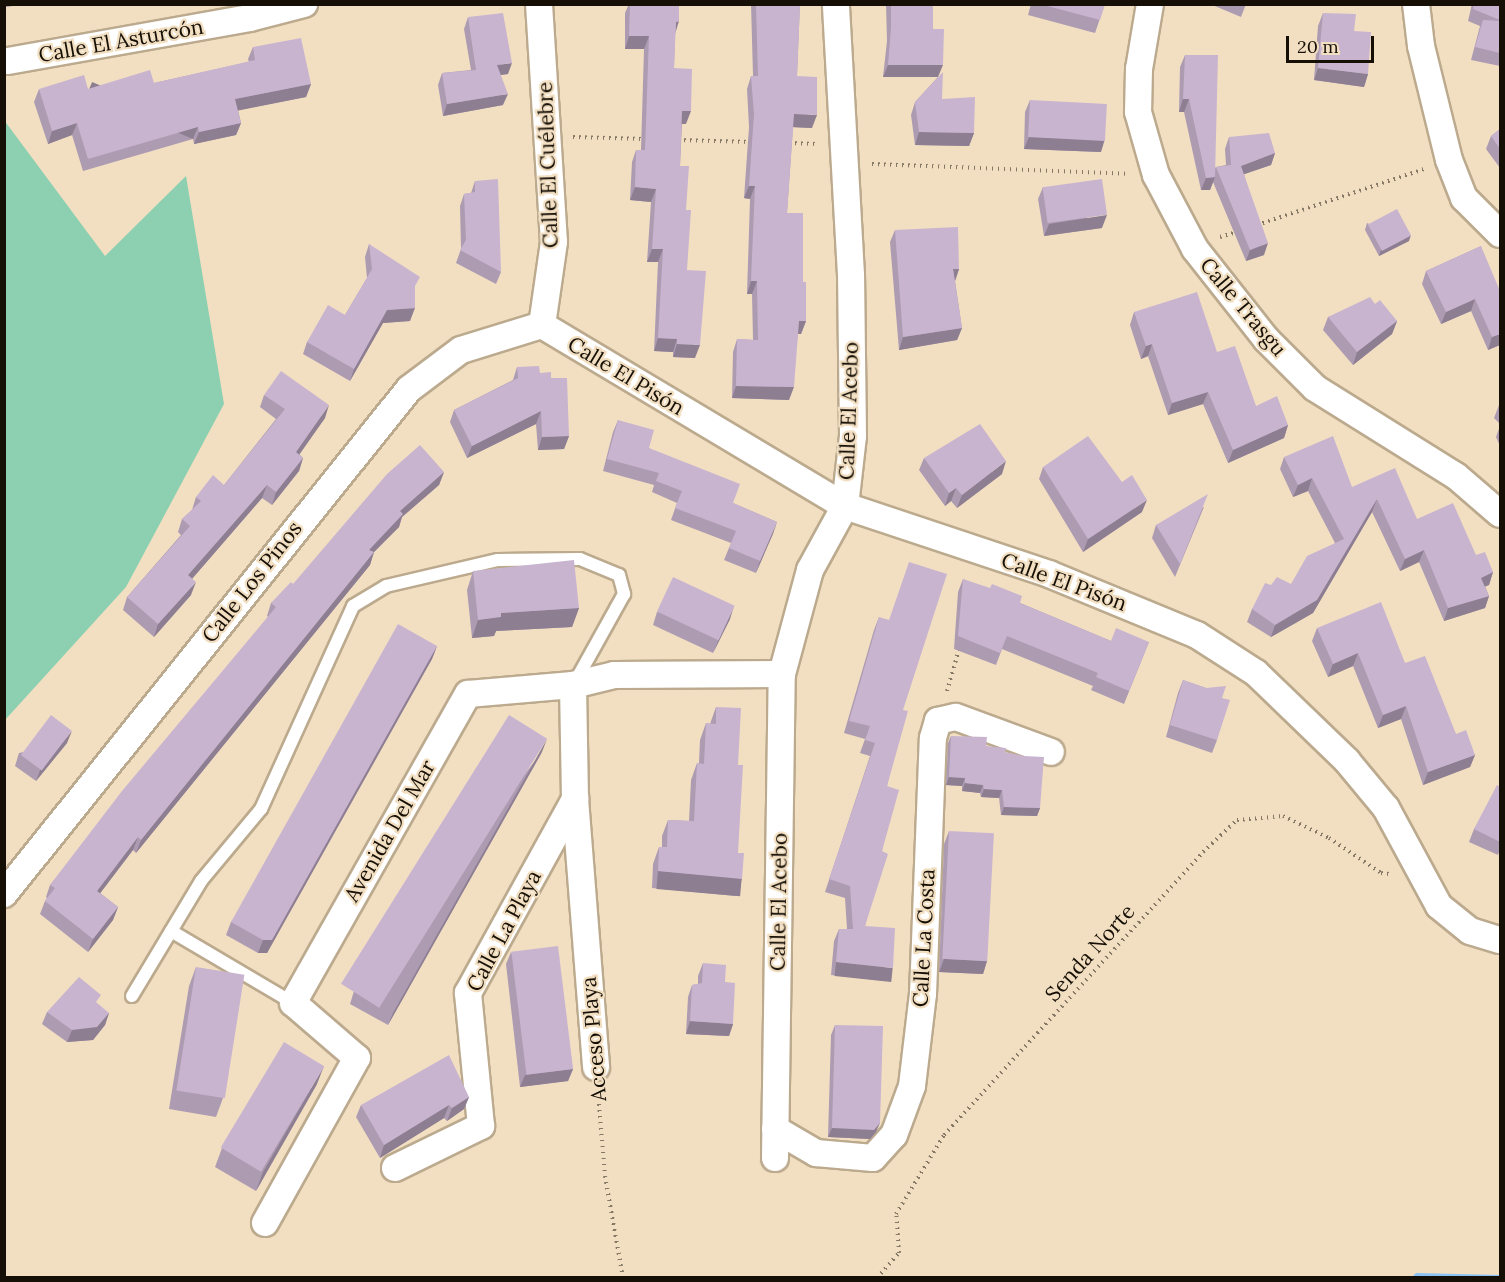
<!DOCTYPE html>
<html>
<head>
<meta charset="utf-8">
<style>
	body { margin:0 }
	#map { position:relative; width:1505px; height:1282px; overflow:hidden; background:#f2dfc2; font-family:Lora,serif }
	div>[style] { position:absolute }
	.green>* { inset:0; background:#8dd0b1 }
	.water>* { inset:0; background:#8bc3f4 }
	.path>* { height:4px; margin-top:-2px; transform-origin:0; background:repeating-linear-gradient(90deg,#857865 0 1.5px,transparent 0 6px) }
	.roads { filter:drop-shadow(2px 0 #bcaa8e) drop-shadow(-2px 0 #bcaa8e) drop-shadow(0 2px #bcaa8e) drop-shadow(0 -2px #bcaa8e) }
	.lane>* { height:12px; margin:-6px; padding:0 6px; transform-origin:6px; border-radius:6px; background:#fff }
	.street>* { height:26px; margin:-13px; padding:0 13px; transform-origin:13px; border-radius:13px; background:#fff }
	.wall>* { inset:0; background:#ad9bb2 }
	.shaded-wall>* { inset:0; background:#8d7e91; transform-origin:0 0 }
	.building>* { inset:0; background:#c9b4cf; transform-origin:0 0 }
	span { translate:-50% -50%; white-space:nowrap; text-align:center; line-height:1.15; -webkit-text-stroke:4.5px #f2dfc2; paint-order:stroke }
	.street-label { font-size:21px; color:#160f06 }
	.frame { position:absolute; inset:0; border:6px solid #160f06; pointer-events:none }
	.scale { position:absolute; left:1286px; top:36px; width:88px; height:27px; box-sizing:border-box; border:3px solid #160f06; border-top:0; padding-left:8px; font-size:18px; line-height:21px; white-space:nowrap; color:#160f06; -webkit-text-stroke:4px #f2dfc2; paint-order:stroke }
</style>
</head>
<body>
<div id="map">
	<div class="green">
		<div style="clip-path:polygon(4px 120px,105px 256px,186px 176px,224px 404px,126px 587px,5px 720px)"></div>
	</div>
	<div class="water">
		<div style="clip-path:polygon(1416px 1273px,1500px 1275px,1500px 1277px,1412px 1277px)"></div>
	</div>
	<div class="path">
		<div style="left:573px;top:137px;width:70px;rotate:1.6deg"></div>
		<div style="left:678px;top:140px;width:73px;rotate:1.6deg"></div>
		<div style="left:789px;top:143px;width:28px;rotate:2deg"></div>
		<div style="left:872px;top:164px;width:256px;rotate:2.2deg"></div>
		<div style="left:1257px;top:225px;width:176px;rotate:-18.5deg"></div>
		<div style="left:1220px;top:237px;width:17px;rotate:-17deg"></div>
		<div style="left:947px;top:691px;width:47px;rotate:-73.9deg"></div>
		<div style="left:598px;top:1092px;width:84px;rotate:85.2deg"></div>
		<div style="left:605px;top:1176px;width:104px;rotate:80deg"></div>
		<div style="left:877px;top:1278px;width:33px;rotate:-49deg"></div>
		<div style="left:899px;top:1253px;width:39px;rotate:-94deg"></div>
		<div style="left:896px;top:1214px;width:92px;rotate:-58.7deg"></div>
		<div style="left:944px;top:1135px;width:384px;rotate:-47.5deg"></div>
		<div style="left:1203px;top:852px;width:47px;rotate:-43.3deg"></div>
		<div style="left:1237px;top:820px;width:46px;rotate:-5deg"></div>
		<div style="left:1283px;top:816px;width:51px;rotate:25.6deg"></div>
		<div style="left:1329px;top:838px;width:63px;rotate:33.9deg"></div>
		<div style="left:1381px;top:873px;width:8px;rotate:7deg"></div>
	</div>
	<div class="roads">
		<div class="lane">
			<div style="left:171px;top:931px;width:142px;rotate:30.5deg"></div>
			<div style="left:132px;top:996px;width:134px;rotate:-59deg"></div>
			<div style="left:201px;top:881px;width:94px;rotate:-50.2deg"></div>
			<div style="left:261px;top:809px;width:223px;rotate:-65.6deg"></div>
			<div style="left:353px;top:606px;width:39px;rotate:-31deg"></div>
			<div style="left:386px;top:586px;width:115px;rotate:-13.1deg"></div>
			<div style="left:498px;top:560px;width:82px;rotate:-0.7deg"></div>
			<div style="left:580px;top:559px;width:42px;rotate:22.3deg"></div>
			<div style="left:619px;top:575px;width:20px;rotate:75deg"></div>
			<div style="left:624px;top:594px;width:103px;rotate:119.1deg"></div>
		</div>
		<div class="street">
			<div style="left:539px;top:4px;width:238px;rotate:86.4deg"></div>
			<div style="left:554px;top:242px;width:84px;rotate:98.2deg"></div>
			<div style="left:1150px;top:4px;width:66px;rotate:99.6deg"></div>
			<div style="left:1139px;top:69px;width:43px;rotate:91.3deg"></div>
			<div style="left:1138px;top:112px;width:66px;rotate:74.1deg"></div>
			<div style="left:1156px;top:175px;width:84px;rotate:62.2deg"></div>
			<div style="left:1195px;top:249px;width:115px;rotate:51.7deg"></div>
			<div style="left:1266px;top:339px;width:69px;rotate:45deg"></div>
			<div style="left:1315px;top:388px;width:166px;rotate:32deg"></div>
			<div style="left:1456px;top:476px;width:58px;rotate:40.8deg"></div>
			<div style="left:1416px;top:4px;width:42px;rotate:83.2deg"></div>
			<div style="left:1421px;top:46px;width:117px;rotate:76.2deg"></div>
			<div style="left:1449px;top:160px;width:41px;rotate:68.5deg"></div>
			<div style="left:1464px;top:198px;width:51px;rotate:45deg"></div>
			<div style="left:8px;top:61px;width:246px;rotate:-10.1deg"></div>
			<div style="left:250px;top:18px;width:56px;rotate:-14.5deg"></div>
			<div style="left:542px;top:325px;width:353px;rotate:30.9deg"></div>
			<div style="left:845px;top:506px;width:215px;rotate:18.4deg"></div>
			<div style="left:1049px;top:574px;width:160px;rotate:22.4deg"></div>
			<div style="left:1197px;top:635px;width:70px;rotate:32.8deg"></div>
			<div style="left:1256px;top:673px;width:127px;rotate:44deg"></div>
			<div style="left:1347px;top:761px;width:61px;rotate:50.3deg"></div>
			<div style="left:1386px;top:808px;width:111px;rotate:61.6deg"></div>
			<div style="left:1439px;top:906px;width:40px;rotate:39deg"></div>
			<div style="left:1470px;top:931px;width:31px;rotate:17deg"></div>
			<div style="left:575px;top:799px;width:269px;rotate:85.5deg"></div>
			<div style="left:4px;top:894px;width:647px;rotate:-51.27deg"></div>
			<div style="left:409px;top:389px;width:65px;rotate:-36.9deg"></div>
			<div style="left:461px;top:350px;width:85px;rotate:-17.2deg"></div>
			<div style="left:775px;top:1129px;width:48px;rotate:30.3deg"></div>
			<div style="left:816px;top:1153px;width:57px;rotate:5deg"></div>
			<div style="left:873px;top:1158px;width:31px;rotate:-48deg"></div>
			<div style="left:894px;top:1135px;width:52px;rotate:-69.8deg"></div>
			<div style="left:912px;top:1086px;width:93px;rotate:-83.2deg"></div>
			<div style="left:923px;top:994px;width:256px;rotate:-87.8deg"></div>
			<div style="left:933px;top:738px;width:18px;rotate:-74deg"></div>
			<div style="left:938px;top:721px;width:18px;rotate:-13deg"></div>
			<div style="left:956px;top:717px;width:101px;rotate:20.2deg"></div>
			<div style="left:775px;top:1158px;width:484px;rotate:-89.2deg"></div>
			<div style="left:782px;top:674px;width:108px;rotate:-74.9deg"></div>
			<div style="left:810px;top:570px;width:73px;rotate:-61.3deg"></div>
			<div style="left:845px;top:506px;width:70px;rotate:-83.5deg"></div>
			<div style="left:853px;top:436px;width:161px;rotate:-90.7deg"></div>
			<div style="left:851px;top:275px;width:271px;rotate:-93.2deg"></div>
			<div style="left:395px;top:1168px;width:96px;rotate:-26deg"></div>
			<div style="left:481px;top:1126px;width:134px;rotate:-95.6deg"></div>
			<div style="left:468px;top:993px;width:222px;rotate:-61.1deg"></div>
			<div style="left:575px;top:799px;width:114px;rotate:-91deg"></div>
			<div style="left:265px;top:1223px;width:189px;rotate:-60.9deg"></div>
			<div style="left:357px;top:1058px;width:84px;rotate:-139.3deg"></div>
			<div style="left:293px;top:1003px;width:355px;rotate:-60.5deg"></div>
			<div style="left:468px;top:694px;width:105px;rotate:-4.9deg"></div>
			<div style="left:573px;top:685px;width:42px;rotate:-13.7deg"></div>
			<div style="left:614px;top:675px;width:168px;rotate:-0.3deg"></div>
		</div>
	</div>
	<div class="wall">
		<div style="clip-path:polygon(629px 4px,679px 4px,675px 33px,674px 68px,686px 124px,682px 124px,680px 166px,686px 210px,687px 270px,695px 358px,673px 357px,673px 352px,654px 351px,658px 262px,647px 262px,651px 202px,630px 200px,632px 162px,636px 150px,641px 150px,644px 49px,625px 49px,625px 13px)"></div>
		<div style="clip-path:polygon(751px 4px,800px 4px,797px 76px,812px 128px,793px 127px,787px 213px,803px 282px,806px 321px,801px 334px,798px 334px,789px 400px,732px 398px,733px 352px,737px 339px,753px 340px,752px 294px,747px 294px,750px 199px,744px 198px,749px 127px,747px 89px,751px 76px,753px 76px)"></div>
		<div style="clip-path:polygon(886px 4px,933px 4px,933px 29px,938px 77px,942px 99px,974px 133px,969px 146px,915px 145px,911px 115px,915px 102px,938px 77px,883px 77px,887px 41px)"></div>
		<div style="clip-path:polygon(1031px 4px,1105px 4px,1095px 33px,1028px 15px)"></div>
		<div style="clip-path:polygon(1210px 4px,1246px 4px,1241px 17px)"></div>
		<div style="clip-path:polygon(1472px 4px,1500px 4px,1500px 66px,1471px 60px,1480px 26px,1468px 21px)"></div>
		<div style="clip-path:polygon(1323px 13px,1354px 31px,1368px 74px,1364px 87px,1314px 80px,1318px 26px)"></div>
		<div style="clip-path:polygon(468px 17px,508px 74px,501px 75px,503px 105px,443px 116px,438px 85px,442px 73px,471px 70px,464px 29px)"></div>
		<div style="clip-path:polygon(253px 47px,311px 84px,306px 97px,238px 110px,241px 123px,236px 135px,194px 144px,193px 139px,83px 171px,72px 135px,48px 144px,34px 102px,39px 89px,88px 89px,154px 83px,249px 62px,248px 59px)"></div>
		<div style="clip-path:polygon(1185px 55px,1215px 168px,1216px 167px,1226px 165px,1225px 149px,1229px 137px,1275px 153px,1271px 165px,1244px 174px,1264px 255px,1246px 261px,1213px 182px,1210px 190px,1201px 190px,1184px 112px,1179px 112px,1180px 67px)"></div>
		<div style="clip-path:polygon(1030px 100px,1101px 152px,1024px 149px,1025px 112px)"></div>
		<div style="clip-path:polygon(1500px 129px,1500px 168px,1486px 149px,1491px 136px)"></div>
		<div style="clip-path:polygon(475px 181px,501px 272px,496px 284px,456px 263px,461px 249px,460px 206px,464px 194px,471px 193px)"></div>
		<div style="clip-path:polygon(1043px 187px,1102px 228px,1044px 236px,1038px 199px)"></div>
		<div style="clip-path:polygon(1367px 223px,1409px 241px,1379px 256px,1365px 230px)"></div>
		<div style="clip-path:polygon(895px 230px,959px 269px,955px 281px,962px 328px,957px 340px,899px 350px,890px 242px)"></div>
		<div style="clip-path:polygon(369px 244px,415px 291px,410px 321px,383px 323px,350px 381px,303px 354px,307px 342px,345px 315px,367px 278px,365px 257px)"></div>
		<div style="clip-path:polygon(1481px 246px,1500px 345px,1488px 350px,1471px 311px,1441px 324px,1422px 284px,1426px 271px)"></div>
		<div style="clip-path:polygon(1375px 304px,1397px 321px,1392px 334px,1353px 365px,1323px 330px,1328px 317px)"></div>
		<div style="clip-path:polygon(1134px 312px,1217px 352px,1256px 406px,1288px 425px,1284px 438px,1228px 463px,1203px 404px,1168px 415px,1148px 356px,1141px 359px,1130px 325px)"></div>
		<div style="clip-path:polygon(517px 367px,540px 373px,551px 378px,569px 436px,564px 449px,538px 450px,536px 424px,467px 458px,450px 422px,454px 410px,513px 380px)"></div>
		<div style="clip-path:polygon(264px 395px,325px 418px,299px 454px,303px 458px,299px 471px,272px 505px,262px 498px,192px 579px,191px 595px,154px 637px,123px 610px,127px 597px,181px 535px,178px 532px,182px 519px,192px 510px,196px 497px,224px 485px,276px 419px,260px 407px)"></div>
		<div style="clip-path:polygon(1500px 403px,1500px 424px,1494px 418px,1499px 405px)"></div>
		<div style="clip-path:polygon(618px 420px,649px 448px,733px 503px,777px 522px,756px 573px,724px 560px,731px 543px,671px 520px,677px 503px,652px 492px,654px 485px,603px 471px,613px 432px)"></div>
		<div style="clip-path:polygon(1500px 426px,1500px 446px,1496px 437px)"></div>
		<div style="clip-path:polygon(1284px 457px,1352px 487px,1417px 519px,1476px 555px,1493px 572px,1489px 585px,1485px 586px,1489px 596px,1485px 608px,1444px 621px,1419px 562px,1400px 571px,1372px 512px,1313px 613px,1271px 637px,1247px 622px,1252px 609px,1271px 585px,1291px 584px,1335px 543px,1308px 491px,1293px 497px,1280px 469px)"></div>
		<div style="clip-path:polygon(924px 458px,1002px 474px,957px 508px,951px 501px,945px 506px,919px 470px)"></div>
		<div style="clip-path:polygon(1043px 467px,1142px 512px,1083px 552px,1039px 479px)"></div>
		<div style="clip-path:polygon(444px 472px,439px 485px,402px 517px,399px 527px,374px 552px,370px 565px,338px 604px,136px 853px,133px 850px,100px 893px,118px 907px,113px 920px,88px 952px,40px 914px,45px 901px,47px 898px,46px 897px,50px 885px,268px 617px,267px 616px,271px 603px)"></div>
		<div style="clip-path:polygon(1204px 507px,1175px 577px,1152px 538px,1156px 525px)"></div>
		<div style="clip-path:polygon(473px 571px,579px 608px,572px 627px,496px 631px,494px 636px,472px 638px,467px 590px)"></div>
		<div style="clip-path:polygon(963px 579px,1111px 641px,1149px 642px,1124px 704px,1091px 690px,1093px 686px,1002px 649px,996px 665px,954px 649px,958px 592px)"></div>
		<div style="clip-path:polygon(657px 612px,730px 619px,713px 653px,653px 625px)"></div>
		<div style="clip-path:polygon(879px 617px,903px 710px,887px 786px,882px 851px,865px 926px,888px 981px,831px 975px,834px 941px,839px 929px,847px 929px,845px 898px,825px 892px,870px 756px,860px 753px,865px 739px,844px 733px,874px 630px)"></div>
		<div style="clip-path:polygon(1317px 628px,1405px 663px,1456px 734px,1475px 755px,1470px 767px,1423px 785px,1401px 719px,1378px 728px,1353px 666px,1328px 677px,1312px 641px)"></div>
		<div style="clip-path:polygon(437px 646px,432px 659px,267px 953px,258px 953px,226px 935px,231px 922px)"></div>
		<div style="clip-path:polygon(1183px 680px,1206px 688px,1222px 698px,1217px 740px,1212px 753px,1166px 737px,1178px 693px)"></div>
		<div style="clip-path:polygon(716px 707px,738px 765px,738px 853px,742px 879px,736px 896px,652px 888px,653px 864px,659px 847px,662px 847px,662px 836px,668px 820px,689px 821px,691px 780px,697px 763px,699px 763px,700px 740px,706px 723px,710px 724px)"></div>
		<div style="clip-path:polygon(951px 736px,1005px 752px,1040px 808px,1037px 816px,1001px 815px,999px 798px,981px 797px,980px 793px,962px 791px,962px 786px,946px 785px,948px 743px)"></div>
		<div style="clip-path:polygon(67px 743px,36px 781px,15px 766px,19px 753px)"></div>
		<div style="clip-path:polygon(542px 752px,388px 1025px,350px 1004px,354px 991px)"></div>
		<div style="clip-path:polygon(1500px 787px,1500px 849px,1498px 855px,1469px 842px,1474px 829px)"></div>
		<div style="clip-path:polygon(949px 831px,987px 961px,983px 974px,939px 972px,944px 844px)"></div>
		<div style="clip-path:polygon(511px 952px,573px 1069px,568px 1081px,520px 1087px,506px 964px)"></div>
		<div style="clip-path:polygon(703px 963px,725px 982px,733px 1024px,729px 1036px,686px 1034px,688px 997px,692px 985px,698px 984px,698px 976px)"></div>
		<div style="clip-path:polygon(196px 967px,223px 1098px,216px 1117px,169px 1109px,189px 986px)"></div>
		<div style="clip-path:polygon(47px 1012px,109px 1013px,105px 1025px,93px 1040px,67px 1042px,42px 1024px)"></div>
		<div style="clip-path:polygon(835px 1025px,876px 1132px,870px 1139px,828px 1137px,831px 1035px)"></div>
		<div style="clip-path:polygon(317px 1084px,256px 1191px,215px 1167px,222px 1148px)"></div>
		<div style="clip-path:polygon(469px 1097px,464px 1109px,447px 1121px,444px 1118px,380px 1158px,356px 1117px,361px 1105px)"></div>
	</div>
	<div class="shaded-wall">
		<div style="clip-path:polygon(4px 4px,31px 4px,4px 7px)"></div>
		<div style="clip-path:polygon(679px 21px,675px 34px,676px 22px)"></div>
		<div style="clip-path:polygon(629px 36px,649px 36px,644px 49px,625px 49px)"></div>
		<div style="clip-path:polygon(512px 63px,508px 74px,493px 76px,497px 65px)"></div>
		<div style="clip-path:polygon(888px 65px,943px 65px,938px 77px,883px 77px)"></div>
		<div style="clip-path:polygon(1318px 68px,1368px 74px,1364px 87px,1314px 80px)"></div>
		<div style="clip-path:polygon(311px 84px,306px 97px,231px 112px,235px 99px)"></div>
		<div style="clip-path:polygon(508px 94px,503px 105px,443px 116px,447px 104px)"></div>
		<div style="clip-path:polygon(1183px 99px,1189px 99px,1184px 112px,1179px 112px)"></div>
		<div style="clip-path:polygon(682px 111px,691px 111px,686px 124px,677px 124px)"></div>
		<div style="clip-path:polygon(794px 114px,817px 115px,812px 128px,789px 127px)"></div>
		<div style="clip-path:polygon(77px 123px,72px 135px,48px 144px,52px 131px)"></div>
		<div style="clip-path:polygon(241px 123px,236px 135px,194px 144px,199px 132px)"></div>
		<div style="left:198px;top:127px;width:13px;height:115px;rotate:113deg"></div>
		<div style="clip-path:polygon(919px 132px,974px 133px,969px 146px,915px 145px)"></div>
		<div style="clip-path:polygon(1029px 137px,1105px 139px,1101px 152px,1024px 149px)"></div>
		<div style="clip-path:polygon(1275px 153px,1271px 165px,1236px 177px,1241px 166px)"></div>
		<div style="clip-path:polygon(1215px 177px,1210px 190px,1201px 190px,1206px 178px)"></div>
		<div style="clip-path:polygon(749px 186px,755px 186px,750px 199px,744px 198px)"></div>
		<div style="clip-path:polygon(635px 187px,656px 189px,651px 202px,630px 200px)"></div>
		<div style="clip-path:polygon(1107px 215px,1102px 228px,1044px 236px,1049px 224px)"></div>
		<div style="clip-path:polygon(1411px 235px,1409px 241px,1379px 256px,1381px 250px)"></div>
		<div style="clip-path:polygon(1268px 243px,1264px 255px,1246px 261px,1250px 250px)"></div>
		<div style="clip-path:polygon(652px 249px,663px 249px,658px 262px,647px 262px)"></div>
		<div style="clip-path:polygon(953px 269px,959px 269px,955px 281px)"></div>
		<div style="clip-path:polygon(751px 281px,757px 281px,752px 294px,747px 294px)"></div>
		<div style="clip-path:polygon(1475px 299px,1471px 311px,1441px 324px,1446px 312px)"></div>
		<div style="clip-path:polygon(415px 308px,410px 321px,383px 323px,350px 381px,354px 369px,387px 310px)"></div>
		<div style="clip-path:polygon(799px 321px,806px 321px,801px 334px,794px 334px)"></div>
		<div style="clip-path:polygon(1397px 321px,1392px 334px,1353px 365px,1357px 352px)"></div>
		<div style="clip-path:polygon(962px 328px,957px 340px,899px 350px,903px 337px)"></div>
		<div style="clip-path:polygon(1500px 334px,1500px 345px,1488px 350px,1492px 337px)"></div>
		<div style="clip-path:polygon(658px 338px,677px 339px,673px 352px,654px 351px)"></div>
		<div style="clip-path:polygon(677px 344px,700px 345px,695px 358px,673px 357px)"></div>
		<div style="clip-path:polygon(1152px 344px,1148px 356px,1141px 359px,1146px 346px)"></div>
		<div style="clip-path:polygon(736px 386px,794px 387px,789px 400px,732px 398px)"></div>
		<div style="clip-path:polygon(1208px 392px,1203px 404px,1168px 415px,1172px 403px)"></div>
		<div style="clip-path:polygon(329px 405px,325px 418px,292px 465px,296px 452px)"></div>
		<div style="clip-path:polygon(541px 411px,536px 424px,467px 458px,472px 446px)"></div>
		<div style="clip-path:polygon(1288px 425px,1284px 438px,1228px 463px,1233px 450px)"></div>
		<div style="clip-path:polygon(569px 436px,564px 449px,538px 450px,542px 437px)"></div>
		<div style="clip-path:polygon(303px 458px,299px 471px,272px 505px,276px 492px)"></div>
		<div style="clip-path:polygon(1006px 461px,1002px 474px,957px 508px,962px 495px)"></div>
		<div style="clip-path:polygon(444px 472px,439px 485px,402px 517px,399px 527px,374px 552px,370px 565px,136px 853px,141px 840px,400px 511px)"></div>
		<div style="clip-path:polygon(1312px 478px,1308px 491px,1293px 497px,1298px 485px)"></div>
		<div style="clip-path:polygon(267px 485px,262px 498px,184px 588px,188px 575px)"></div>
		<div style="clip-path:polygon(956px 488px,951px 501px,945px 506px,949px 493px)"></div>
		<div style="clip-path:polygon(1377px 499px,1372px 512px,1313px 613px,1271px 637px,1275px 625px)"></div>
		<div style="clip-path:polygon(1147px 500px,1142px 512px,1083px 552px,1088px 539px)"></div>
		<div style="clip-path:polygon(777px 522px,773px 534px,756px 573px,760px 561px)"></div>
		<div style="clip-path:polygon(1424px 550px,1419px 562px,1400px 571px,1405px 559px)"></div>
		<div style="clip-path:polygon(1493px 572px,1489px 585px,1477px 590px,1481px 578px)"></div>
		<div style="clip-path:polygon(196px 582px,191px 595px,154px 637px,158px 624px)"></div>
		<div style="clip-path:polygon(1489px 596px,1485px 608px,1444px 621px,1448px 608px)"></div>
		<div style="clip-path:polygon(734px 606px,730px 619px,713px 653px,718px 641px)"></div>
		<div style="clip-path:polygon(579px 608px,572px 627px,496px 631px,494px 636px,472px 638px,478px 620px,501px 613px)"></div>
		<div style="clip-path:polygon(437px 646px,432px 659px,267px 953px,258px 953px,263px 940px)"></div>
		<div style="clip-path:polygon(1358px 653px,1353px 666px,1328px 677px,1333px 664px)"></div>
		<div style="clip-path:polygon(1406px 706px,1401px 719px,1378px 728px,1383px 715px)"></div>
		<div style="clip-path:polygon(72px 731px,67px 743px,36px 781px,41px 768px)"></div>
		<div style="clip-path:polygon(547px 739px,542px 752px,388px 1025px,393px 1013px)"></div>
		<div style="clip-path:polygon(1475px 755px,1470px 767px,1423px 785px,1428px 772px)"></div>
		<div style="clip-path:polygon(949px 777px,965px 778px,962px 786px,946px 785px)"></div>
		<div style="clip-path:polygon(965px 783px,983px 785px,980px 793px,962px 791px)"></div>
		<div style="clip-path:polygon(984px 789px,1002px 790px,999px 798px,981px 797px)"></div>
		<div style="clip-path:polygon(1004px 807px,1040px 808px,1037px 816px,1001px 815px)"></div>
		<div style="clip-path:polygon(138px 837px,133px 850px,92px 904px,97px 891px)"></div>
		<div style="left:658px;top:871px;width:84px;height:18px;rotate:5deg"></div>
		<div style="clip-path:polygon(118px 907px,113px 920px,88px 952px,93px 939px)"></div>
		<div style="clip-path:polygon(944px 959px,987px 961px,983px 974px,939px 972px)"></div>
		<div style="left:836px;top:962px;width:57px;height:14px;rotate:6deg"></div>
		<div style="clip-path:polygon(109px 1013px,105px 1025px,93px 1040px,67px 1042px,72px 1030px)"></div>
		<div style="clip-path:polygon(690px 1021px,733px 1024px,729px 1036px,686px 1034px)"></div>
		<div style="clip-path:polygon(324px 1066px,317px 1084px,256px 1191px,263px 1172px)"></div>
		<div style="clip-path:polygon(573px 1069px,568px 1081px,520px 1087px,525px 1075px)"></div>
		<div style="clip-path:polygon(469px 1097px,464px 1109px,447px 1121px,452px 1108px)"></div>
		<div style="clip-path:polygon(449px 1105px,444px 1118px,380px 1158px,384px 1145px)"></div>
		<div style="clip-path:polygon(880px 1123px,876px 1132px,870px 1139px,828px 1137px,832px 1128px)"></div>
	</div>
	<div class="building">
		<div style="clip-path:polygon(630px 4px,679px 4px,679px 21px,676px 22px,674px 68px,692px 69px,691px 111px,682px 111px,680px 166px,689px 166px,686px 210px,691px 210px,687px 270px,706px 271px,700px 345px,677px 344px,677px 339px,658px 338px,663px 249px,652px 249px,656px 189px,635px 187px,636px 150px,645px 150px,649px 36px,629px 36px)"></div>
		<div style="clip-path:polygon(756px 4px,800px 4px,797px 76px,817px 77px,817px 115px,794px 114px,787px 213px,803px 213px,803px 282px,806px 282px,806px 321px,799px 321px,794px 387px,736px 386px,737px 339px,758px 340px,757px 281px,751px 281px,755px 186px,749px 186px,754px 114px,751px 76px,758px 76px)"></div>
		<div style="clip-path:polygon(891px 4px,933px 4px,933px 29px,944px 29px,943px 65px,888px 65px,891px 28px)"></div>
		<div style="clip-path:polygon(1040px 4px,1105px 4px,1100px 20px)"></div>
		<div style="clip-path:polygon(1474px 4px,1500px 4px,1500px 20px,1473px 9px)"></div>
		<div style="clip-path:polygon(503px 13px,512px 63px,497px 65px,508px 94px,447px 104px,442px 73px,476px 70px,468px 17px)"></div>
		<div style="clip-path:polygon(1323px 13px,1356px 14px,1354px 31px,1371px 32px,1368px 74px,1318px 68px)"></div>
		<div style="clip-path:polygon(1483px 20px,1500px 21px,1500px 53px,1475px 47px)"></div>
		<div style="clip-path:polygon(301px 38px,311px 84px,235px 99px,241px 123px,199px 132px,198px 127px,88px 159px,77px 123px,52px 131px,39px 89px,84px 75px,88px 89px,150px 70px,154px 83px,255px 60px,253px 47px)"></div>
		<div style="clip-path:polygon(1185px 55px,1218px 55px,1215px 177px,1206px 178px,1189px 99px,1183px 99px)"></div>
		<div style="clip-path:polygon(943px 72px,942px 99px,975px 97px,974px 133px,919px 132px,915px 102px)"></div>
		<div style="left:1030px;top:100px;width:77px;height:37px;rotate:3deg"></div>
		<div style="clip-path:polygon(1500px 129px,1500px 149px,1491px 136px)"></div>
		<div style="clip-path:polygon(1269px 133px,1275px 153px,1241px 166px,1268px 243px,1250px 250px,1216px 167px,1231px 165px,1229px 137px)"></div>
		<div style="clip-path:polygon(498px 179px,501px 272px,460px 250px,466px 240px,464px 194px,475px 192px,475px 181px)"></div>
		<div style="left:1102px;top:179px;width:36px;height:60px;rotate:82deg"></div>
		<div style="left:1397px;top:209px;width:30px;height:33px;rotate:62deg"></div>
		<div style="clip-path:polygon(958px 227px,959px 269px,953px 269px,962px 328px,903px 337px,895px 230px)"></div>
		<div style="clip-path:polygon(369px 244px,420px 277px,415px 286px,415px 308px,387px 310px,354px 369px,307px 342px,328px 305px,345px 315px,372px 269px)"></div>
		<div style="clip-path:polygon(1481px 246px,1500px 291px,1500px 334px,1492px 337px,1475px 299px,1446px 312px,1426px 271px)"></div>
		<div style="clip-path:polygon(1197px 292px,1217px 352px,1235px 346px,1256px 406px,1277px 396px,1288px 425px,1233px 450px,1208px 392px,1172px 403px,1152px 344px,1146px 346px,1134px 312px)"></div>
		<div style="clip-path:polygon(1370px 297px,1375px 304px,1380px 300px,1397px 321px,1357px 352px,1328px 317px)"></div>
		<div style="clip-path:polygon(539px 366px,540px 373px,551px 372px,551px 378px,567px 378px,569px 436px,542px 437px,541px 411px,472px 446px,454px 410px,518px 378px,517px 367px)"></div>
		<div style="clip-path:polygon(281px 371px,329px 405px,296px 452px,303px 458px,276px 492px,267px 485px,188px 575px,196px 582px,158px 624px,127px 597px,190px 526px,182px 519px,201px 501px,196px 497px,213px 475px,224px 485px,285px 409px,264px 395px)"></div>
		<div style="clip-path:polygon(618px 420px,654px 430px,649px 448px,740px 484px,733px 503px,777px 522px,760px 561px,729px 548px,736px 531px,675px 508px,682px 491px,656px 481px,659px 473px,607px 459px)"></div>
		<div style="clip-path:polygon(980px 424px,1006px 461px,962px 495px,956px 488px,949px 493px,924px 458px)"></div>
		<div style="clip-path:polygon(1088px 436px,1122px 482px,1132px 475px,1147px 500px,1088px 539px,1043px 467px)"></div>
		<div style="clip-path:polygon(1333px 436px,1352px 487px,1395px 468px,1417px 519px,1453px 503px,1476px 555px,1485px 552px,1493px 572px,1481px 578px,1489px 596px,1448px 608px,1424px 550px,1405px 559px,1377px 499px,1317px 600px,1275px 625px,1252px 609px,1265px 583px,1271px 585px,1277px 577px,1291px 584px,1307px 556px,1344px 539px,1312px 478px,1298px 485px,1284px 457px)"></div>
		<div style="clip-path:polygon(420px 445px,444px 472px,400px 511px,403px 514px,369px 550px,374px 552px,141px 840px,138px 837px,97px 891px,118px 907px,93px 939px,45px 901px,55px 888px,50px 885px,122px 791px,276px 607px,271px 603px,291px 582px,293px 584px,387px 474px)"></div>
		<div style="clip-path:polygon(1208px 494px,1180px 564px,1156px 525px)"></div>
		<div style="clip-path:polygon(574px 560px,579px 608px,501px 613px,501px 617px,478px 620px,473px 571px)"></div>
		<div style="clip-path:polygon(909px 562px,947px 574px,903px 710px,908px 711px,887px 786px,899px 790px,882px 851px,888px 854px,865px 926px,895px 928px,893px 968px,836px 962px,839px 929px,853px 929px,850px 886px,829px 879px,875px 743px,865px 740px,870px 726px,849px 721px,879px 617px,889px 620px)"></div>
		<div style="left:673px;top:577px;width:68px;height:38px;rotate:25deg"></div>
		<div style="clip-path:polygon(963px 579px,990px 588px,992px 584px,1022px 596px,1020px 603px,1111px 641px,1116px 628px,1149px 642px,1129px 691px,1096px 677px,1098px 673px,1007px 636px,1000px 653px,958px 636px)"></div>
		<div style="clip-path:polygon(1381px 602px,1405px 663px,1425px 656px,1456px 734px,1466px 730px,1475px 755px,1428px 772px,1406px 706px,1383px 715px,1358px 653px,1333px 664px,1317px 628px)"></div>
		<div style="clip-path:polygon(398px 624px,437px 646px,272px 940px,263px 940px,231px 922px)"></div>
		<div style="clip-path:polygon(1183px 680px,1206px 688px,1226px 686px,1222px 698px,1230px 700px,1217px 740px,1170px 725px)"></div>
		<div style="clip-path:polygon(716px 707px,741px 708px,738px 765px,743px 765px,738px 853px,744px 853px,742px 879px,658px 871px,659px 847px,667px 847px,668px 820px,694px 821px,697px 763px,704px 764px,706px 723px,716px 724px)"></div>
		<div style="left:51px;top:715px;width:26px;height:50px;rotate:37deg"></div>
		<div style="left:509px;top:715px;width:45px;height:317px;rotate:32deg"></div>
		<div style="clip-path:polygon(951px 736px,987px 737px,986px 746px,1006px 748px,1005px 752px,1024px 756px,1044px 757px,1040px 808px,1004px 807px,1002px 790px,984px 789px,983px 785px,965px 783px,965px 778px,949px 777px)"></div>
		<div style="clip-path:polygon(1497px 785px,1500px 787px,1500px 842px,1474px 829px)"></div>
		<div style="left:949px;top:831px;width:45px;height:128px;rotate:3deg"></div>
		<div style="left:558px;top:946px;width:124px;height:47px;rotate:83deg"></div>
		<div style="clip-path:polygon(703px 963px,726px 965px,725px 982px,735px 983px,733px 1024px,690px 1021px,692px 985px,702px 983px)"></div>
		<div style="left:196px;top:967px;width:49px;height:125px;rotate:9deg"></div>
		<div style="clip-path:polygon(79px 977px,101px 995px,96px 1002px,109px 1013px,97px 1027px,72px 1030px,47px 1012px)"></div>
		<div style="clip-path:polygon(835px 1025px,883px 1026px,880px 1123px,874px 1130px,832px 1128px)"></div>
		<div style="left:284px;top:1042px;width:47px;height:123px;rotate:31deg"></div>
		<div style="clip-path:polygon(449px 1055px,469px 1097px,452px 1108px,449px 1105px,384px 1145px,361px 1105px)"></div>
	</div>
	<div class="street-label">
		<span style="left:121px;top:41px;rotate:-10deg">Calle El Asturcón</span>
		<span style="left:548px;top:165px;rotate:-92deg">Calle El Cuélebre</span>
		<span style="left:1243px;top:307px;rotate:50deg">Calle Trasgu</span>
		<span style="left:626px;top:376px;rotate:31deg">Calle El Pisón</span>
		<span style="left:849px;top:411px;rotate:-88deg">Calle El Acebo</span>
		<span style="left:252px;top:582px;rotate:-52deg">Calle Los Pinos</span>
		<span style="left:1064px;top:582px;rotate:20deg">Calle El Pisón</span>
		<span style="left:390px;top:831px;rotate:-60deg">Avenida Del Mar</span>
		<span style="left:779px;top:902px;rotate:-89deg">Calle El Acebo</span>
		<span style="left:504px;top:931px;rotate:-62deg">Calle La Playa</span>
		<span style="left:924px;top:938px;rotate:-87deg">Calle La Costa</span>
		<span style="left:1090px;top:953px;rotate:-48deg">Senda Norte</span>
		<span style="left:594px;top:1039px;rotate:-95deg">Acceso Playa</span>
	</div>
	<div class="frame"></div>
	<div class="scale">20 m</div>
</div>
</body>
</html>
